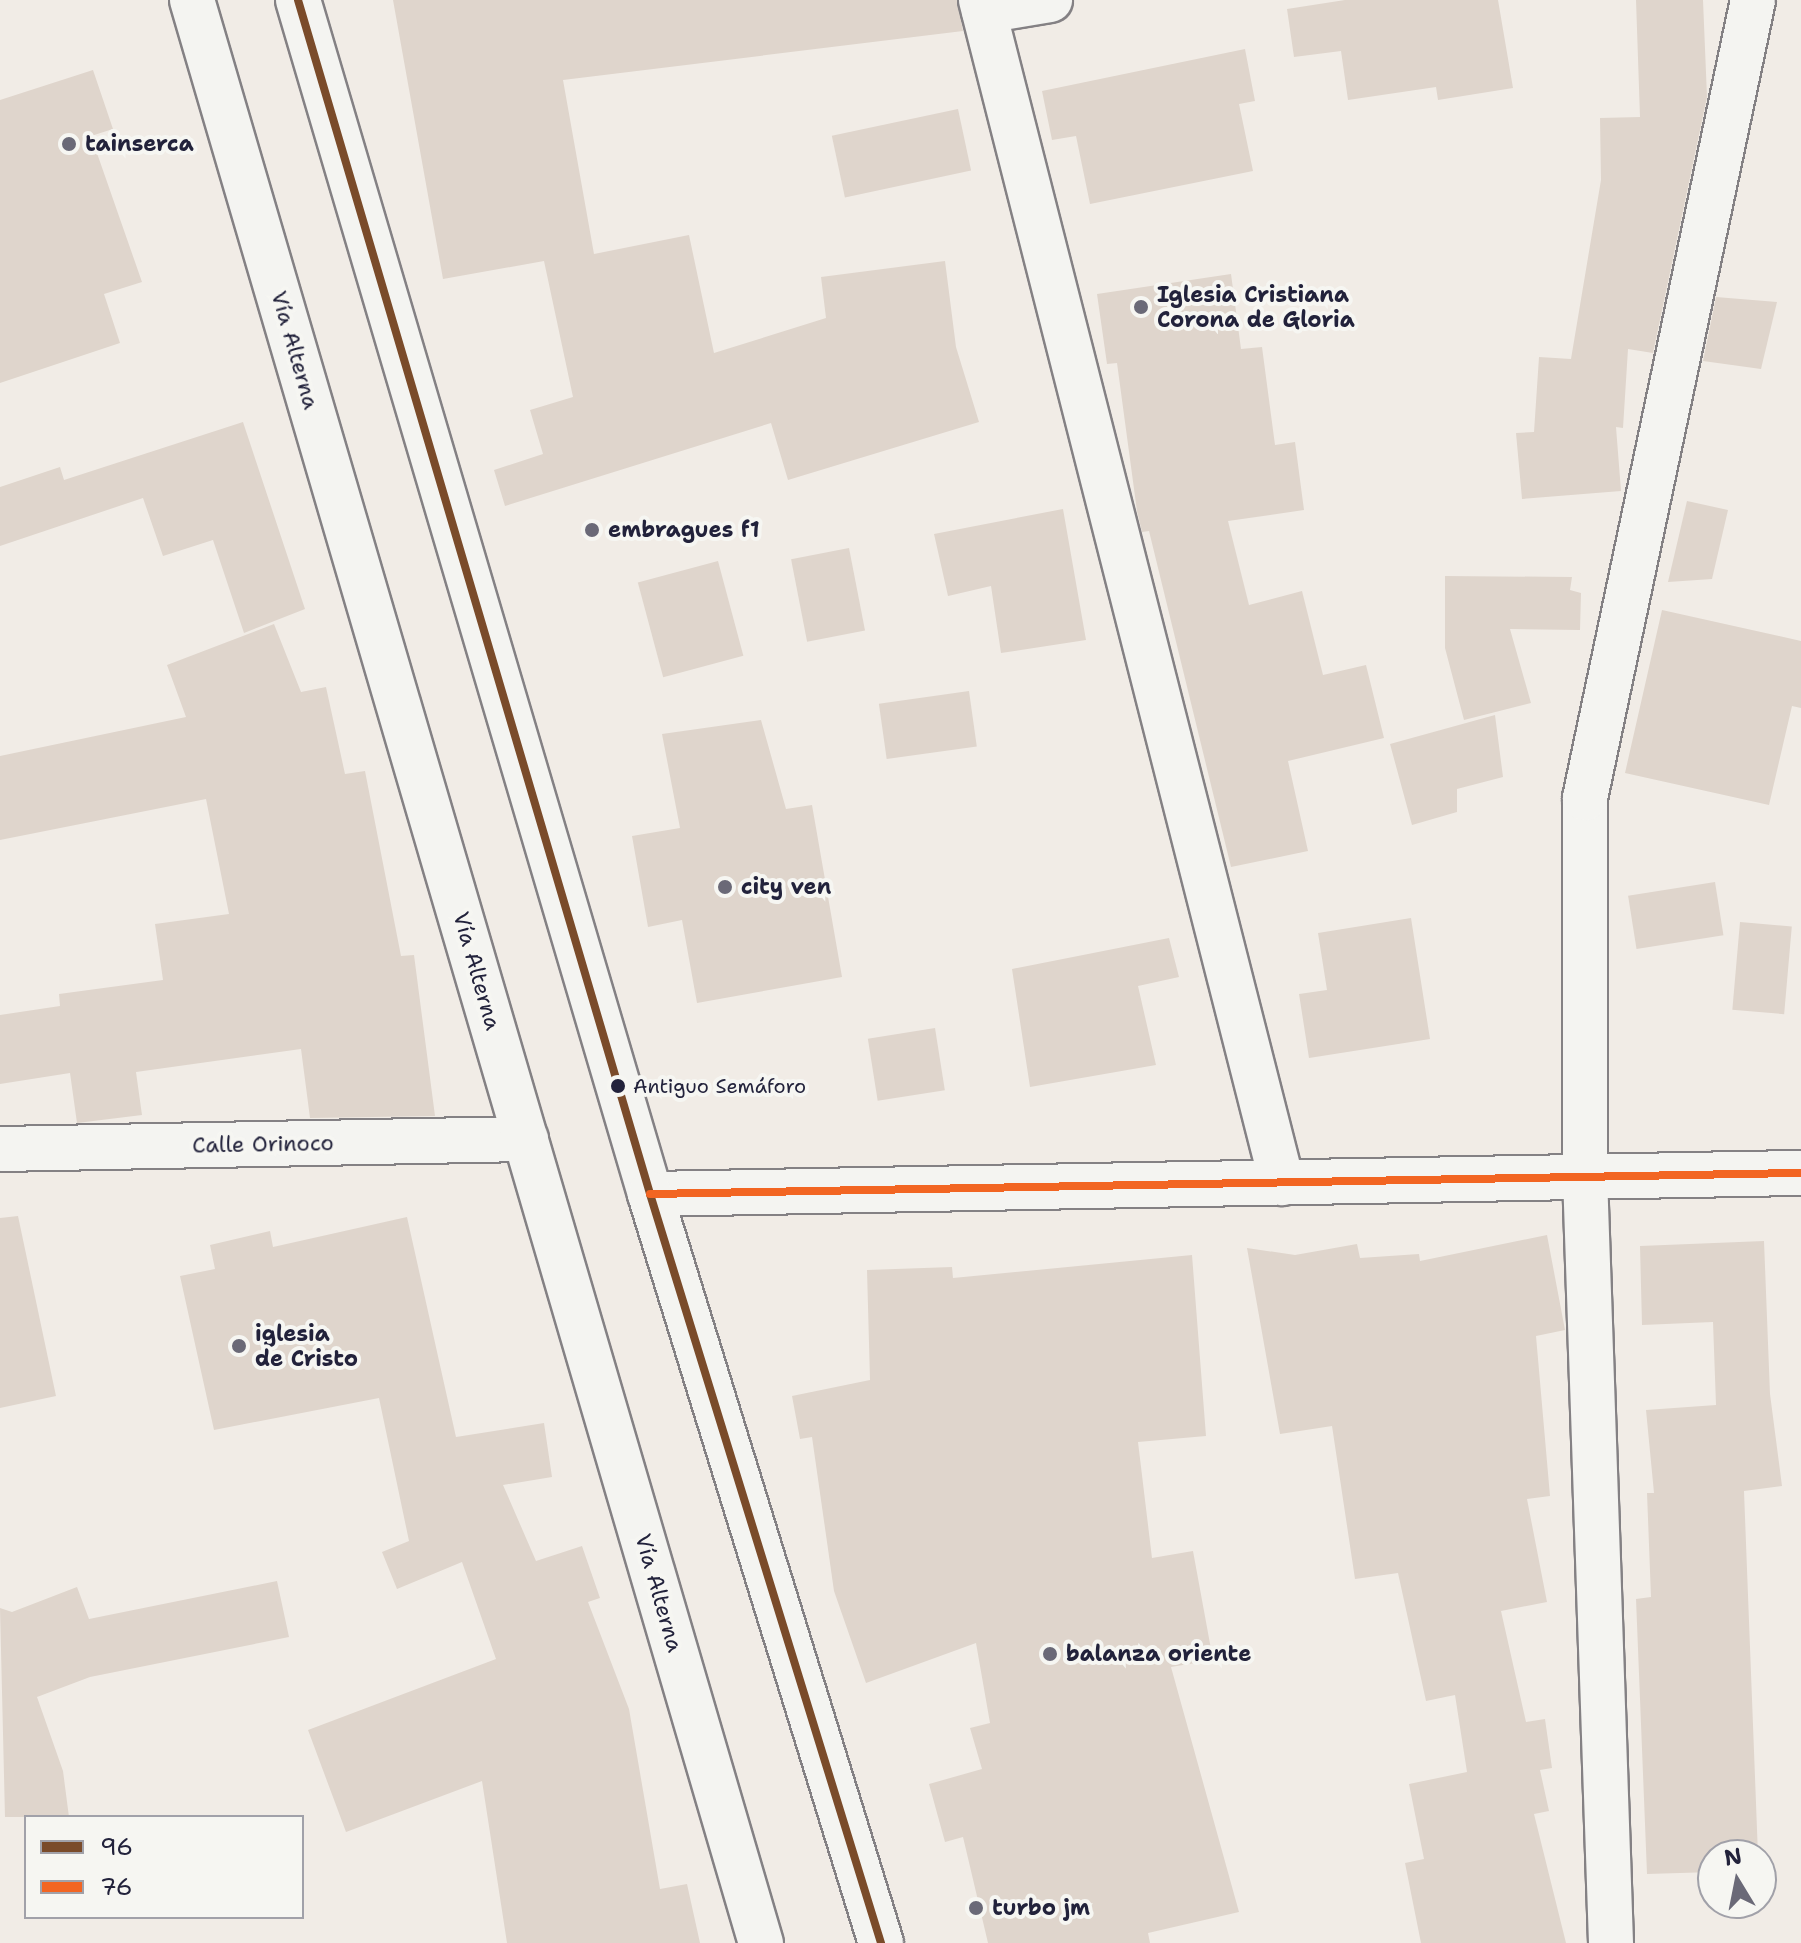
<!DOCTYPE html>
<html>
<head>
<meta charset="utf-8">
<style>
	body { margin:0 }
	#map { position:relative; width:1801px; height:1943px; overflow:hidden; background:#f1ece6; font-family:"Shantell Sans",sans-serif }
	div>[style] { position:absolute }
	.building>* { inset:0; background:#dfd5cc; transform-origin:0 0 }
	.roads { filter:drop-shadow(2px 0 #848184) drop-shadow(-2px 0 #848184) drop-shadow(0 2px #848184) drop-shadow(0 -2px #848184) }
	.minor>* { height:44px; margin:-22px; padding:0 22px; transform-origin:22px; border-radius:22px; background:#f4f4f1 }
	.highway>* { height:44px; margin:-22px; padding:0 22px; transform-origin:22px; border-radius:22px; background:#f4f4f1 }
	.bus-1>* { height:8px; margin:-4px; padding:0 4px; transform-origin:4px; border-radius:4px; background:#7a4b2a }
	.bus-2>* { height:8px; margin:-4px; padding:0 4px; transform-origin:4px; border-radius:4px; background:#f26522 }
	.dots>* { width:22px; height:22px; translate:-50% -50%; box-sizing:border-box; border:4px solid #f6f6f2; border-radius:50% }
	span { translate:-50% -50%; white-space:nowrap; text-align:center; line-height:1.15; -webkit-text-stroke:8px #f6f6f2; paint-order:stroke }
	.bus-label { font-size:20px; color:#22223b }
	.left { translate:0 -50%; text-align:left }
	.poi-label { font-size:22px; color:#22223b; font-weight:700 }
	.street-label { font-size:22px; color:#22223b }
	.legend { position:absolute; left:24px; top:1815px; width:280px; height:104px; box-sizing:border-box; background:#f6f6f2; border:2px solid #a1a1a9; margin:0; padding:10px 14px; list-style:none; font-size:24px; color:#22223b }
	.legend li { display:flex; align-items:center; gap:16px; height:40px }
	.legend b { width:40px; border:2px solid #a1a1a9 }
	.north { position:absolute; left:1697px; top:1839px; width:80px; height:80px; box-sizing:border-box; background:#f6f6f2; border:2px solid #a1a1a9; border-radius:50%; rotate:350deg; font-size:22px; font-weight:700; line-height:32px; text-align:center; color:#22223b }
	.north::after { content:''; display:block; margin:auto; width:28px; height:36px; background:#6a6977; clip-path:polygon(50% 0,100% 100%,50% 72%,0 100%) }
</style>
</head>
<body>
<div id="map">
	<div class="building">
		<div style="clip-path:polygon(393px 0,957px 0,963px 31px,563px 80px,594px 254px,689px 235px,714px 353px,826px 318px,821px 277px,945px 261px,956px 347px,979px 422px,788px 480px,771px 423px,505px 506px,494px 470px,543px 454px,530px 410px,573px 397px,544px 261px,443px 279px)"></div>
		<div style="clip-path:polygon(1345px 0,1498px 0,1513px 88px,1438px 100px,1436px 87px,1348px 100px,1341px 51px,1294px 57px,1287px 9px)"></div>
		<div style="clip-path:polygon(1636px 0,1703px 0,1707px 97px,1653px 353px,1628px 349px,1623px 428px,1616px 427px,1621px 491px,1522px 499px,1516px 433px,1534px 432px,1539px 357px,1571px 359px,1601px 180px,1600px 118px,1640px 117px)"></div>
		<div style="clip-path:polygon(1245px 49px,1255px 101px,1239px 104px,1253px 171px,1090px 204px,1076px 136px,1052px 140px,1042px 91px)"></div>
		<div style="clip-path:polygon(93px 70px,113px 129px,91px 136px,142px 282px,104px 294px,120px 343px,0 383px,0 100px)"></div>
		<div style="left:958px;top:109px;width:63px;height:129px;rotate:78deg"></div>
		<div style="clip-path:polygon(1231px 274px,1241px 349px,1262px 347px,1275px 445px,1295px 442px,1304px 510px,1228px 521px,1249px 605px,1302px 591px,1323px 675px,1366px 665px,1384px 738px,1288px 761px,1308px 851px,1231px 867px,1149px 531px,1142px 532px,1137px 511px,1117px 363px,1107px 364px,1097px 294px)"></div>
		<div style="clip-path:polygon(1716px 297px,1777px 302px,1761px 369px,1703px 361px)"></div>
		<div style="clip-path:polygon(243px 422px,305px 609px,244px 633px,213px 540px,163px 556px,143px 498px,0 546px,0 487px,60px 467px,64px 480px)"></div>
		<div style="clip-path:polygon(1687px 501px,1728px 510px,1712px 579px,1668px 582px)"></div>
		<div style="clip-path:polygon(1063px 509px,1086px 640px,1001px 653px,991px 586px,948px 596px,934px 534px)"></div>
		<div style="left:849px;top:548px;width:84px;height:59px;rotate:79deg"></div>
		<div style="left:718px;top:561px;width:98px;height:83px;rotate:75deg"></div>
		<div style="clip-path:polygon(1445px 576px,1572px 577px,1570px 590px,1581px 593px,1580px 630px,1510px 629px,1531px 703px,1464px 720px,1445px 648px)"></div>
		<div style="clip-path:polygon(1662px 610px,1801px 641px,1801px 708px,1792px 706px,1769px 805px,1625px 773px)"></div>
		<div style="clip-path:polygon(274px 624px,301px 692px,326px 687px,345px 774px,365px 771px,401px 956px,414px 955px,435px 1116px,310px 1118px,301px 1049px,136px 1072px,142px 1115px,77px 1123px,70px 1073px,0 1084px,0 1015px,60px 1006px,59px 994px,163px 980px,155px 924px,229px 914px,206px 799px,0 840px,0 756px,186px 717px,167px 665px)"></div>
		<div style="left:969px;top:691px;width:56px;height:91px;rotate:82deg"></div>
		<div style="clip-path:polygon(1495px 715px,1503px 777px,1457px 789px,1457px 812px,1412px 825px,1390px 744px)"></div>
		<div style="clip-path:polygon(761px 720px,786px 809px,812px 805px,842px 977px,697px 1003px,682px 920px,648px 927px,632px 836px,680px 828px,662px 734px)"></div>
		<div style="left:1715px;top:882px;width:54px;height:88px;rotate:81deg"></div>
		<div style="clip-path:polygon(1411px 918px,1430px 1039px,1309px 1058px,1299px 994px,1327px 990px,1318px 933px)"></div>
		<div style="left:1740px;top:922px;width:52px;height:88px;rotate:5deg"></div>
		<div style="clip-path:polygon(1169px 938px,1179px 977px,1138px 986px,1156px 1065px,1030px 1087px,1012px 969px)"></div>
		<div style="left:935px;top:1028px;width:63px;height:68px;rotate:81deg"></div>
		<div style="clip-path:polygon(18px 1216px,56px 1396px,0 1408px,0 1218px)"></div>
		<div style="clip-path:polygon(407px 1217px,456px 1437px,544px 1423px,552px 1477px,503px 1485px,536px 1561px,582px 1546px,600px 1598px,588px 1602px,629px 1709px,660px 1889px,687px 1884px,700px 1943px,507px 1943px,482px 1781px,346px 1832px,308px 1730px,496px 1659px,462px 1562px,397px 1589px,382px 1552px,409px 1541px,379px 1398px,214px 1430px,180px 1276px,215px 1269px,210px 1245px,270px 1231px,273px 1247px)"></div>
		<div style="clip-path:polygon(1547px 1235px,1565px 1330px,1536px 1336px,1550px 1496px,1527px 1499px,1547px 1602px,1501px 1611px,1526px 1722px,1545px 1719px,1552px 1768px,1540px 1770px,1549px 1811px,1534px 1814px,1566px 1943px,1421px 1943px,1405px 1863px,1424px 1859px,1409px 1784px,1467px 1772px,1455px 1695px,1426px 1701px,1398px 1573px,1355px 1579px,1332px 1426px,1280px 1434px,1247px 1248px,1295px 1255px,1357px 1244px,1360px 1258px,1419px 1254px,1420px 1261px)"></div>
		<div style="clip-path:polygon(1764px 1241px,1770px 1394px,1782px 1486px,1744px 1491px,1758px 1855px,1713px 1855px,1713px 1872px,1647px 1874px,1636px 1599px,1651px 1597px,1647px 1493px,1654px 1493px,1646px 1410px,1716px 1405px,1713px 1322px,1642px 1325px,1640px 1246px)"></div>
		<div style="clip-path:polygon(1192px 1255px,1206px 1436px,1138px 1442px,1152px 1558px,1193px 1551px,1213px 1660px,1171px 1667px,1239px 1912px,1148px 1933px,1150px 1943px,988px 1943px,963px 1837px,945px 1842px,929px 1784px,982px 1769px,970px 1728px,990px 1723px,976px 1643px,866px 1683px,834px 1591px,812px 1437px,800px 1439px,792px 1396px,870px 1380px,867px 1270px,952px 1267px,953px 1278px)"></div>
		<div style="clip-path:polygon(277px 1581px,289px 1637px,90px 1677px,37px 1697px,63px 1771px,69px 1817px,5px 1817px,0 1608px,12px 1612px,77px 1587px,89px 1619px)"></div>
	</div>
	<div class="roads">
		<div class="minor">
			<div style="left:981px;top:0;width:1221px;rotate:75.72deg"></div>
			<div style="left:984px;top:11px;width:67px;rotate:-9.5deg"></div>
			<div style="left:0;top:1149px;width:526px;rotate:-1.09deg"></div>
			<div style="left:650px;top:1194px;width:1151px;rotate:-1.05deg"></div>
			<div style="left:1611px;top:1943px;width:767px;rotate:-91.94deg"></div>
			<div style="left:1585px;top:1176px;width:378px;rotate:-90deg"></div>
			<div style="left:1585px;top:798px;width:815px;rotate:-78.11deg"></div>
		</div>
		<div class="highway">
			<div style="left:192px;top:0;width:2025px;rotate:73.68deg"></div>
			<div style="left:298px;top:0;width:1245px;rotate:73.57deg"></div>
			<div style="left:650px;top:1194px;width:784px;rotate:72.86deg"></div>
		</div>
	</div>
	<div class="bus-1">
		<div style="left:298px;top:0;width:1245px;rotate:73.57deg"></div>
		<div style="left:650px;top:1194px;width:784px;rotate:72.86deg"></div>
	</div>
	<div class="bus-2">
		<div style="left:650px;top:1194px;width:1151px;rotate:-1.05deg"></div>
	</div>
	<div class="dots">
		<div style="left:69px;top:144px;background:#6a6977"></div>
		<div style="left:1141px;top:307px;background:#6a6977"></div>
		<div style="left:592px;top:530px;background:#6a6977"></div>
		<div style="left:725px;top:887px;background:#6a6977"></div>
		<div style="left:618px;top:1086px;background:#22223b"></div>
		<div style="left:239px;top:1346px;background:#6a6977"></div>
		<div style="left:1050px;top:1654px;background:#6a6977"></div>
		<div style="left:976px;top:1908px;background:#6a6977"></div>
	</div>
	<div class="bus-label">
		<span class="left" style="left:633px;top:1086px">Antiguo Semáforo</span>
	</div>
	<div class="poi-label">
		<span class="left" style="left:85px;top:144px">tainserca</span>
		<span class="left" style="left:1157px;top:307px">Iglesia Cristiana<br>Corona de Gloria</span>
		<span class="left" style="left:608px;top:530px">embragues f1</span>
		<span class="left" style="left:741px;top:887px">city ven</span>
		<span class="left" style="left:255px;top:1346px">iglesia<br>de Cristo</span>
		<span class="left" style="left:1066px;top:1654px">balanza oriente</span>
		<span class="left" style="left:992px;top:1908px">turbo jm</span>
	</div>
	<div class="street-label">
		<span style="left:295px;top:350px;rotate:74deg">Vía Alterna</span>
		<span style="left:477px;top:971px;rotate:74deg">Vía Alterna</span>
		<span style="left:263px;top:1144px;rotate:-1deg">Calle Orinoco</span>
		<span style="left:659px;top:1593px;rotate:74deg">Vía Alterna</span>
	</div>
	<ul class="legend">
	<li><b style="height:10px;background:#7a4b2a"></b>96</li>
	<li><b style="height:10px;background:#f26522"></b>76</li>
	</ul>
	<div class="north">N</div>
</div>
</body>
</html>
